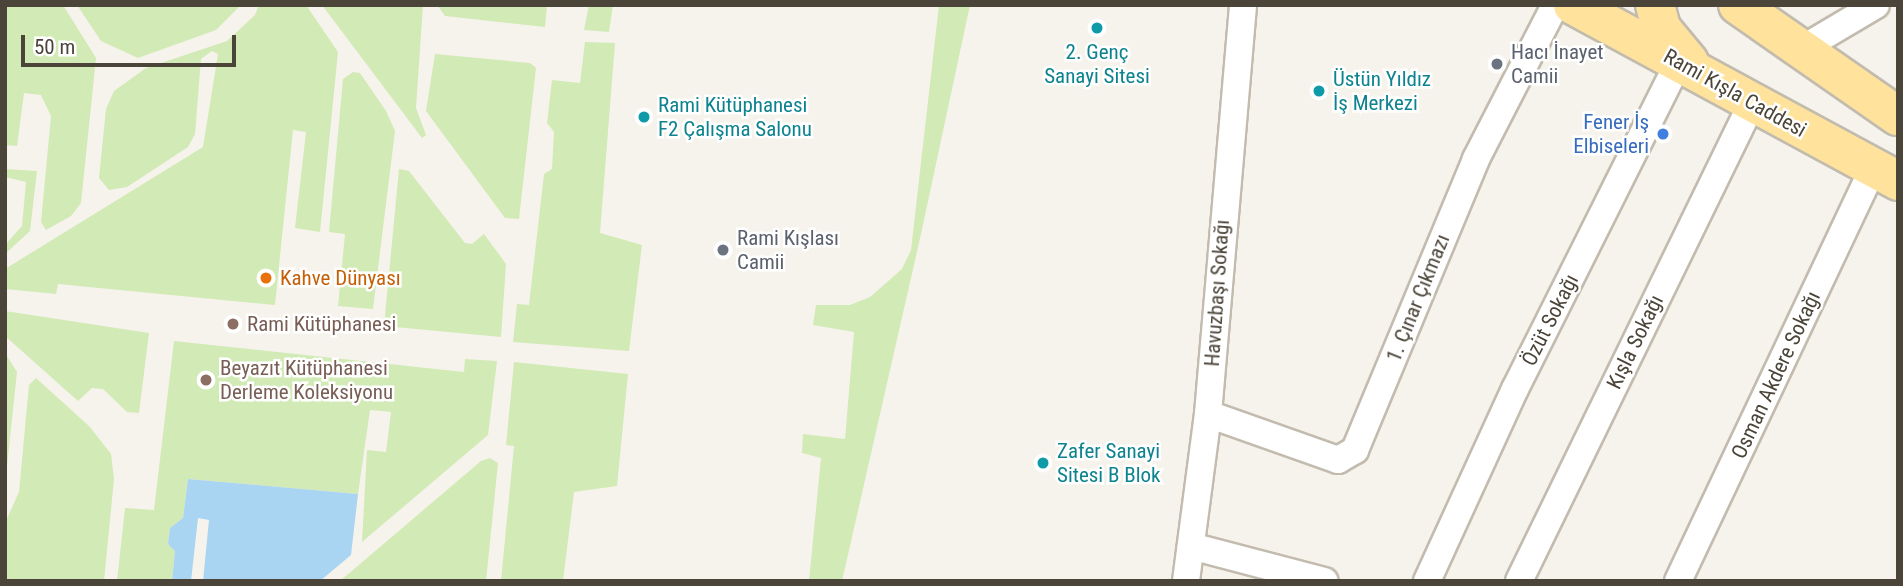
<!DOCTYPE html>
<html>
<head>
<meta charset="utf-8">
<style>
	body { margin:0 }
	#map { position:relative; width:1903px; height:586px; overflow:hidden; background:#f6f3ec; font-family:"Roboto Condensed",sans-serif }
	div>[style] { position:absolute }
	.green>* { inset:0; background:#d2eab5 }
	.water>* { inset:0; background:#a9d4f2 }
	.roads { filter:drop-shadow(2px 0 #c2bbae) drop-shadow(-2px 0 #c2bbae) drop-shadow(0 2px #c2bbae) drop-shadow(0 -2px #c2bbae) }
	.minor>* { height:26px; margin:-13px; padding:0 13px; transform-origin:13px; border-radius:13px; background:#fff }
	.primary>* { height:38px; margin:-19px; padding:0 19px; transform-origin:19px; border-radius:19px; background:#ffe39c }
	.dots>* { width:19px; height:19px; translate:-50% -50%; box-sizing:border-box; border:4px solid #fff; border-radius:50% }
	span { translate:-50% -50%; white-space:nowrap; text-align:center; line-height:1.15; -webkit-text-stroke:5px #fff; paint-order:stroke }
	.culture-label { font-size:21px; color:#0d838f }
	.left { translate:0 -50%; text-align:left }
	.worship-label { font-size:21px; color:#5b616d }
	.street-label { font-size:21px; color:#4b4439 }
	.shop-label { font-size:21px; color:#366cbe }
	.right { translate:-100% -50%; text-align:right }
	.food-label { font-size:21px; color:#c56008 }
	.education-label { font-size:21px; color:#785e54 }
	.frame { position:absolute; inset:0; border:7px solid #4b4439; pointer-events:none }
	.scale { position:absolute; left:21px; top:35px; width:215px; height:32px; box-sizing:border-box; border:4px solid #4b4439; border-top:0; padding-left:9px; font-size:21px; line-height:24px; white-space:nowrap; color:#4b4439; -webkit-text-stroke:5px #fff; paint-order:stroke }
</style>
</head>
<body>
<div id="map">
	<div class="green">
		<div style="clip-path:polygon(5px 5px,63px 5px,96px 58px,81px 203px,71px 216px,46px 230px,41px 222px,51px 116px,41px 95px,24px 93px,17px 146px,5px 145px)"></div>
		<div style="clip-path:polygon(77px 5px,241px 5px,216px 30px,138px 58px,101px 41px)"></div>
		<div style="clip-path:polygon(259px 5px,306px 5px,338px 52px,320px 232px,295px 228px,306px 132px,293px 130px,275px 305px,58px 284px,56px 294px,5px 289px,5px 269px,203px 147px,218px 54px,212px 51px,201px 59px,195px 134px,188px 147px,127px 187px,109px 190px,99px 178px,106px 109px,114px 91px,146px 68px,227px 41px,255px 15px)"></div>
		<div style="clip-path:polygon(322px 5px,423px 5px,416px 108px,426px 135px,422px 138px)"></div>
		<div style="clip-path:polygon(437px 5px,547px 5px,545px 27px,445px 16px)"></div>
		<div style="clip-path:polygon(589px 5px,613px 5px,609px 32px,584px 30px)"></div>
		<div style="clip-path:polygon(939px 5px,970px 5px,921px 234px,842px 581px,809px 581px,821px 458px,802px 453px,803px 434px,845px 439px,854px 332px,813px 325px,816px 305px,850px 305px,870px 297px,902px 269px,911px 250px)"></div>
		<div style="clip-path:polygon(585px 42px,615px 43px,600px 233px,642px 245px,629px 351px,513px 342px,517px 304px,529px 305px,544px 174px,552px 169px,554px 132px,547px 123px,552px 80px,580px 83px)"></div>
		<div style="clip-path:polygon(435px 54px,530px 63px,536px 68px,519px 219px,505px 218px,426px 111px)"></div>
		<div style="clip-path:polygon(353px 72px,360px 73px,386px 111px,395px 131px,373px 309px,338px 306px,345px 234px,329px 232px,343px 79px)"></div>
		<div style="clip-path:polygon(5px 169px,37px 171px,30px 231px,5px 254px,5px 245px,22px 226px,26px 182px,5px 177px)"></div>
		<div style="clip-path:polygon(399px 169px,409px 171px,465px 243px,472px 244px,484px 234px,506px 264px,501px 337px,384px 326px)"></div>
		<div style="clip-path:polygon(5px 311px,149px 333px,139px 413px,127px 412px,103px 389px,92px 388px,78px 401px,5px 336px)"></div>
		<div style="clip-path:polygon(174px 341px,464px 372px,465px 359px,497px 361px,488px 435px,362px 542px,367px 450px,386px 452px,391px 412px,370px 410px,358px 494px,188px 479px,183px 518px,170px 528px,168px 544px,175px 551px,172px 581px,117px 581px,125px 508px,154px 510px)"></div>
		<div style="clip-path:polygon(5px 353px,17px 372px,5px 485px,6px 382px)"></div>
		<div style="clip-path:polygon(514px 362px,628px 374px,617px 486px,574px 492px,563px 581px,501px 581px,514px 446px,506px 445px)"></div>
		<div style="clip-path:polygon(36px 378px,90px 427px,111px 454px,114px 479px,104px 581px,5px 581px,5px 523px,19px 492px,29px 385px)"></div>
		<div style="clip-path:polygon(490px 458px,498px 463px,486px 581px,340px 581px,481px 461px)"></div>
	</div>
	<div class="water">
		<div style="clip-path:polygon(188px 479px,358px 494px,351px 555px,320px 581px,203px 581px,209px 520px,198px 518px,191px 581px,172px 581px,175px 551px,168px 544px,170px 528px,183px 518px)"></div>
	</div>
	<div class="roads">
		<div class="minor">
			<div style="left:1800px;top:50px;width:88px;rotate:-30.6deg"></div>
			<div style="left:1208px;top:414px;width:138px;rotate:19.5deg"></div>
			<div style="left:1338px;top:460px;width:20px;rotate:-30deg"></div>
			<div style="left:1355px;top:450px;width:315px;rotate:-67.4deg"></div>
			<div style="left:1476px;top:159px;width:173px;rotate:-62.8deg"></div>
			<div style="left:1191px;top:546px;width:138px;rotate:14.7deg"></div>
			<div style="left:1186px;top:581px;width:168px;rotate:-82.5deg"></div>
			<div style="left:1208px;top:414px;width:410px;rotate:-85.1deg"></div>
			<div style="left:1427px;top:581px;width:211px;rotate:-65.4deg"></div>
			<div style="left:1515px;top:389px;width:366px;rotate:-63.4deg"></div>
			<div style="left:1519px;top:581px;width:532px;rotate:-64.01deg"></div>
			<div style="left:1678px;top:581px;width:457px;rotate:-64.7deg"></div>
		</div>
		<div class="primary">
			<div style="left:1573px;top:5px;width:370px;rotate:28.4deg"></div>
			<div style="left:1655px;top:5px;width:24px;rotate:75deg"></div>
			<div style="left:1661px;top:28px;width:44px;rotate:50.5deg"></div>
			<div style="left:1738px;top:5px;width:195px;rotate:34.8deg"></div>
		</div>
	</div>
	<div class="dots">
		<div style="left:1097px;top:28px;background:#0f9aa8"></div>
		<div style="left:1497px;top:64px;background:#6b7280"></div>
		<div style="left:1319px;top:91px;background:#0f9aa8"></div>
		<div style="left:644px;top:117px;background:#0f9aa8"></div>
		<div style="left:1663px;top:134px;background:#3f7fe0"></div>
		<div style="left:723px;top:250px;background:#6b7280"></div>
		<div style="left:266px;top:278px;background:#e8710a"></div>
		<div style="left:233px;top:324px;background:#8d6e63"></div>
		<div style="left:206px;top:380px;background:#8d6e63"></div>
		<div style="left:1043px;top:463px;background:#0f9aa8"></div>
	</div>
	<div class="culture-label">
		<span style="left:1097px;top:64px">2. Genç<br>Sanayi Sitesi</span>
		<span class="left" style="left:1333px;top:91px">Üstün Yıldız<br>İş Merkezi</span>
		<span class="left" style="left:658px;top:117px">Rami Kütüphanesi<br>F2 Çalışma Salonu</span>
		<span class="left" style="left:1057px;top:463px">Zafer Sanayi<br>Sitesi B Blok</span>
	</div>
	<div class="worship-label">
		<span class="left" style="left:1511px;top:64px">Hacı İnayet<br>Camii</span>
		<span class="left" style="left:737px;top:250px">Rami Kışlası<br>Camii</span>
	</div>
	<div class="street-label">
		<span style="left:1735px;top:93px;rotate:29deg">Rami Kışla Caddesi</span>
		<span style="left:1217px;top:293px;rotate:-86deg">Havuzbaşı Sokağı</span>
		<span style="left:1418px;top:298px;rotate:-68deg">1. Çınar Çıkmazı</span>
		<span style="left:1550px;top:320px;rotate:-63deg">Özüt Sokağı</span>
		<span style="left:1635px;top:342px;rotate:-64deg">Kışla Sokağı</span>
		<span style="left:1776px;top:375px;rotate:-65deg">Osman Akdere Sokağı</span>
	</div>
	<div class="shop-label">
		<span class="right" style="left:1649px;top:134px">Fener İş<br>Elbiseleri</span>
	</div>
	<div class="food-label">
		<span class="left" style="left:280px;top:278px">Kahve Dünyası</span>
	</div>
	<div class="education-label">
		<span class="left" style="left:247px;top:324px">Rami Kütüphanesi</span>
		<span class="left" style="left:220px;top:380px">Beyazıt Kütüphanesi<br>Derleme Koleksiyonu</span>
	</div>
	<div class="frame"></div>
	<div class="scale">50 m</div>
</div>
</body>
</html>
